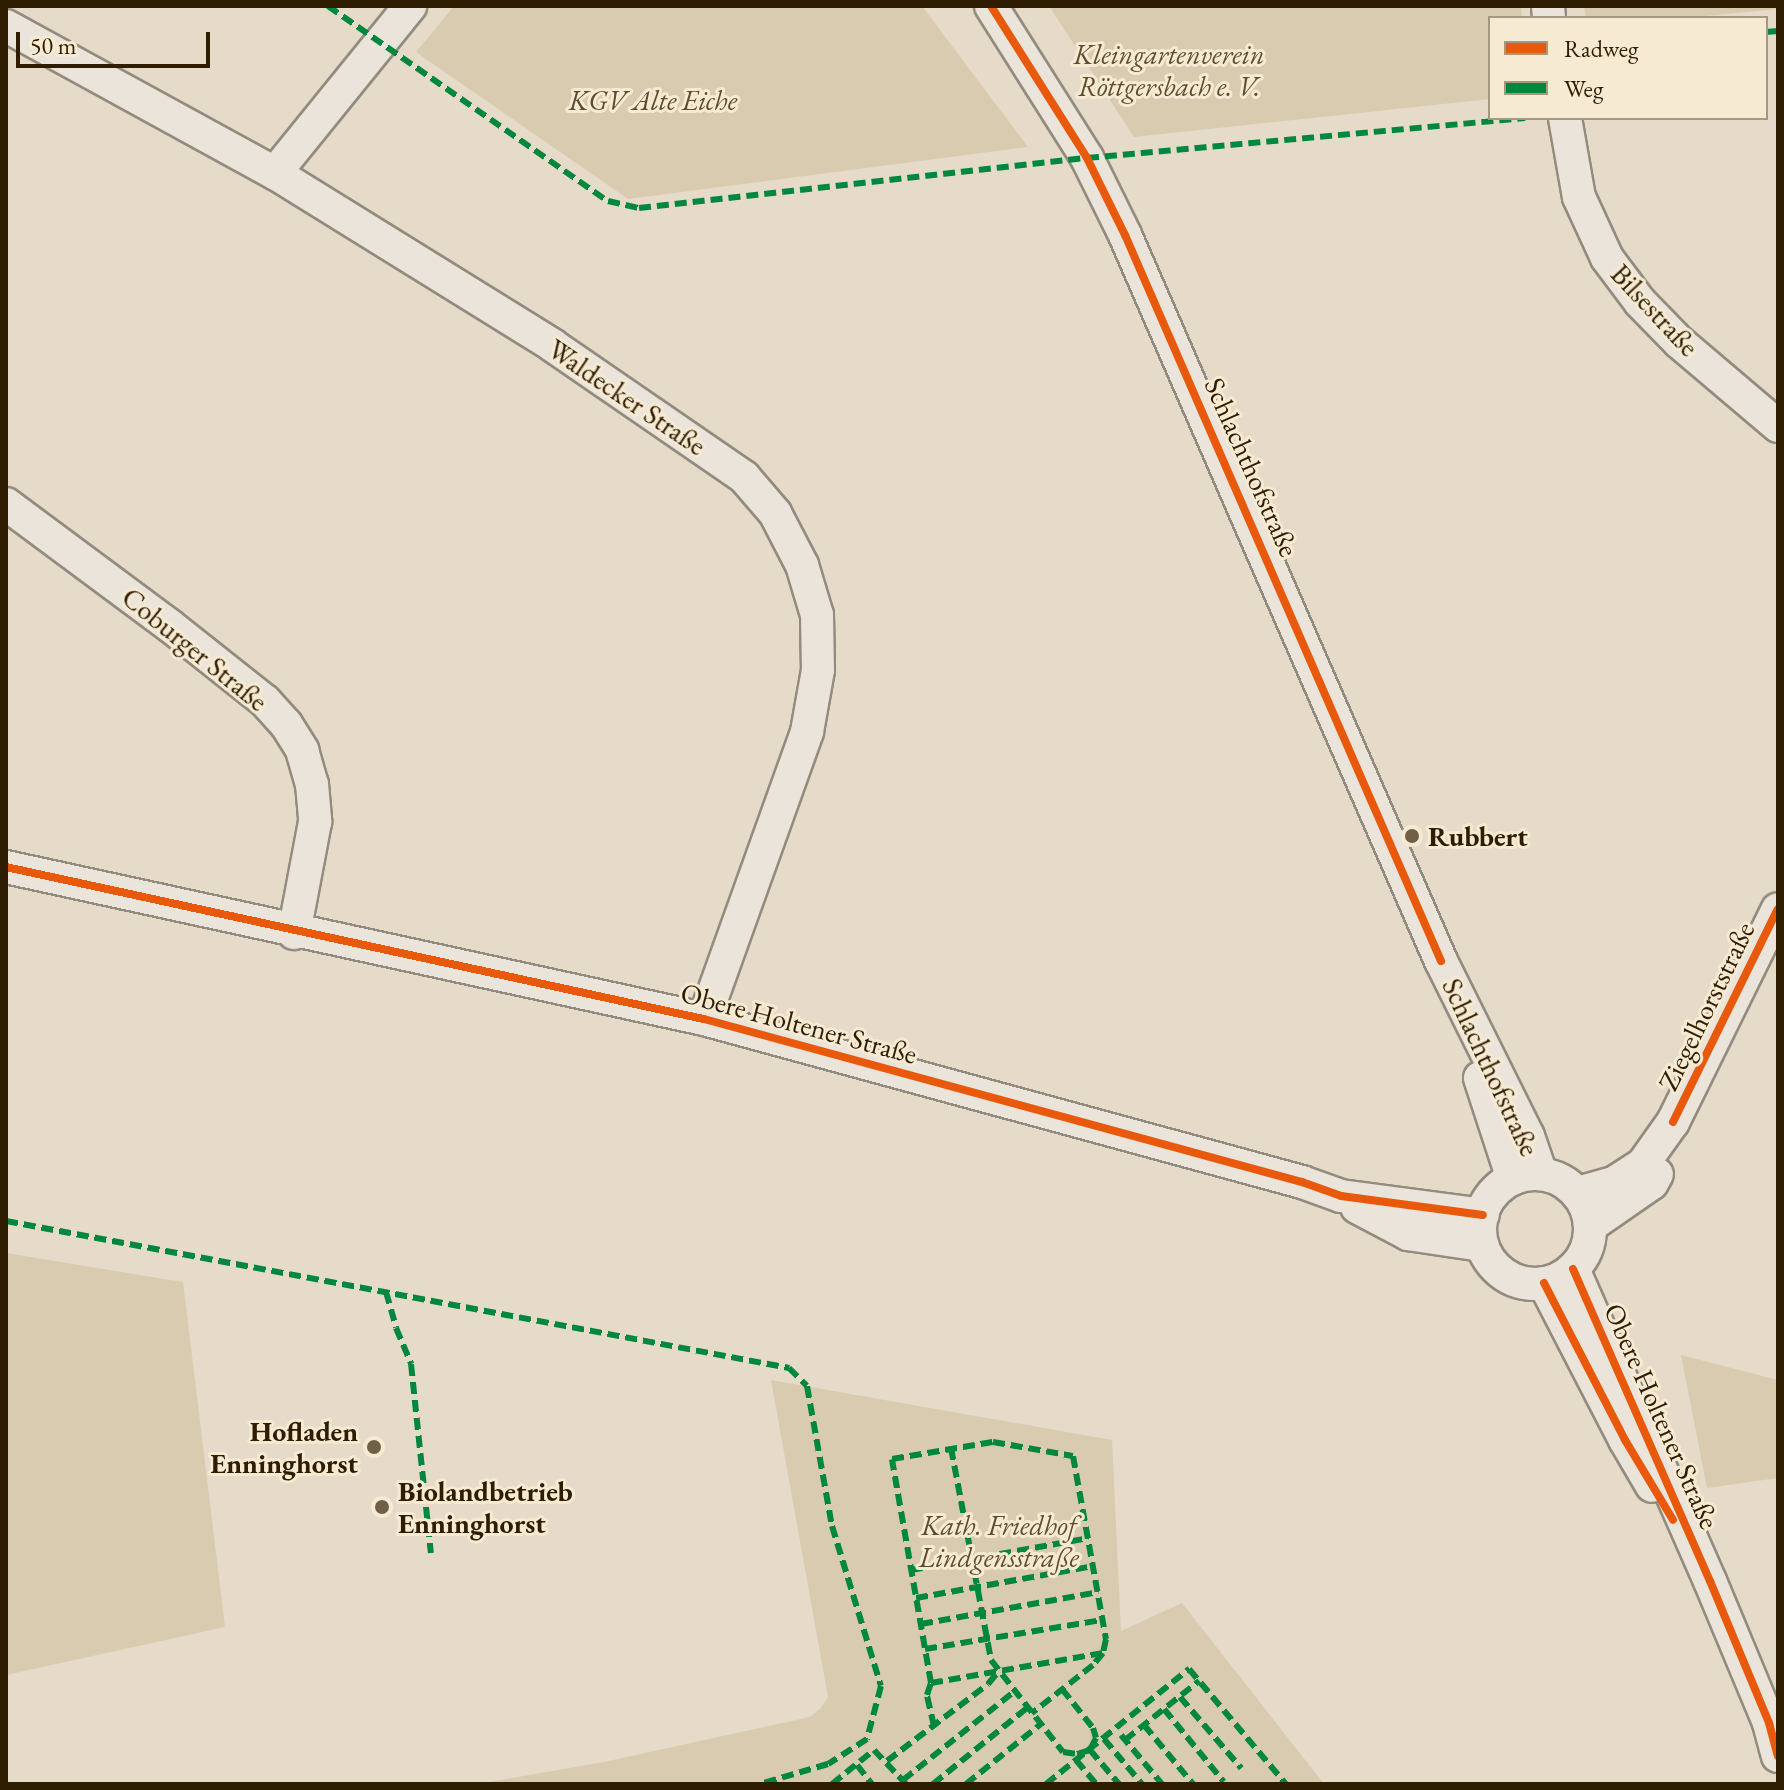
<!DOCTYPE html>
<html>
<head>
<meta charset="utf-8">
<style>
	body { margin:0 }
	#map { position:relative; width:1784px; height:1790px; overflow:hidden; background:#e5dbc8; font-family:"EB Garamond",serif }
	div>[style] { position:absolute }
	.green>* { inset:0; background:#d9cbb0 }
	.roads { filter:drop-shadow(2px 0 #938b7d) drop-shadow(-2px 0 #938b7d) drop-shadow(0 2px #938b7d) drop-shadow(0 -2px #938b7d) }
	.minor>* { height:32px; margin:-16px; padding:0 16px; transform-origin:16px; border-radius:16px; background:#eae4db }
	.minor>.ring { margin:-16px; padding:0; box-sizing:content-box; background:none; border:32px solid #eae4db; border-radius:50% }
	.quiet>* { height:6px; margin-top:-3px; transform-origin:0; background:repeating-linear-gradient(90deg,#00873e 0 12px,transparent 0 18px) }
	.cycleway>* { height:8px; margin:-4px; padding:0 4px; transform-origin:4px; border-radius:4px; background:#e8590c }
	.dots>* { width:22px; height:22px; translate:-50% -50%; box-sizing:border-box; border:4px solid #f6ead3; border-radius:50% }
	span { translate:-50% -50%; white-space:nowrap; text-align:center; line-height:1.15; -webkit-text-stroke:6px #f6ead3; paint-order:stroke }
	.park-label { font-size:28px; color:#5f4d30; font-style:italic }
	.street-label { font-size:28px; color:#2f1d02 }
	.poi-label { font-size:28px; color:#2f1d02; font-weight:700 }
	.left { translate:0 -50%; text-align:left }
	.right { translate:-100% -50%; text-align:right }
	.frame { position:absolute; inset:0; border:8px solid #2f1d02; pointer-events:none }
	.legend { position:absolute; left:1488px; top:16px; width:280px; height:104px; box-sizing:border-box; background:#f6ead3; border:2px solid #a6987f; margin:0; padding:10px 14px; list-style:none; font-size:24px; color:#2f1d02 }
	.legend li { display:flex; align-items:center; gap:16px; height:40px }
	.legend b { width:40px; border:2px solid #a6987f }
	.scale { position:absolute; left:16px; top:32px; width:194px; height:36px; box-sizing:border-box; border:4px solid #2f1d02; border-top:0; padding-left:10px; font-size:24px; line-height:28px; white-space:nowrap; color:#2f1d02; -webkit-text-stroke:6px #f6ead3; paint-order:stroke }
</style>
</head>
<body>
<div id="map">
	<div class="green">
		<div style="clip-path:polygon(454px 6px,922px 6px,1028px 147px,628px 199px,416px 52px)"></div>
		<div style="clip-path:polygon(1049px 6px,1521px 6px,1522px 18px,1490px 18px,1490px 99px,1134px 137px)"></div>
		<div style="clip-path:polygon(1584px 6px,1778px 6px,1778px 9px,1684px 18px,1586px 18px)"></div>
		<div style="clip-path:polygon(6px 1253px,183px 1282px,225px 1627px,6px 1675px)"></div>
		<div style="clip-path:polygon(1681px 1355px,1778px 1380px,1778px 1478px,1707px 1488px)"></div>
		<div style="clip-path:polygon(771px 1380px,1112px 1440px,1121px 1631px,1182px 1603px,1324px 1784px,477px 1784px,604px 1762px,810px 1717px,821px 1708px,828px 1697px)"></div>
	</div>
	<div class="roads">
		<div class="minor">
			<div style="left:991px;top:6px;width:180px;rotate:57.7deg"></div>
			<div style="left:1087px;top:158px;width:86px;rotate:63.7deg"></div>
			<div style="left:1125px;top:235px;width:792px;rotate:66.48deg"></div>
			<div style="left:1441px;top:961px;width:195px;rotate:63.6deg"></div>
			<div style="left:1528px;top:1136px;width:40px;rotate:71.1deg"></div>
			<div style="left:1548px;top:6px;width:12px;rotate:85deg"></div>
			<div style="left:6px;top:26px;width:307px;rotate:28.7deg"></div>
			<div style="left:275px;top:173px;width:326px;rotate:31.8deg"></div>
			<div style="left:552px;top:345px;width:233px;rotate:34.5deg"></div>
			<div style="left:744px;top:477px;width:48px;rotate:49.3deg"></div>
			<div style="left:775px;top:513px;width:59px;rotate:62.6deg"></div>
			<div style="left:802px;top:565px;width:52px;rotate:73.3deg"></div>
			<div style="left:817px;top:615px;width:55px;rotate:89deg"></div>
			<div style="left:818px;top:670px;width:63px;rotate:100.1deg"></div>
			<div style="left:807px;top:732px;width:305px;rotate:109.7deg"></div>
			<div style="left:1565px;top:118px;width:80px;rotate:80deg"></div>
			<div style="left:1579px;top:197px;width:67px;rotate:65.3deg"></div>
			<div style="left:1607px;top:258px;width:55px;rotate:53.1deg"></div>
			<div style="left:1640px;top:302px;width:56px;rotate:45.7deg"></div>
			<div style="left:1679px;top:342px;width:130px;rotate:40.3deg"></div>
			<div style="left:275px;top:173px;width:215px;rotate:-51deg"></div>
			<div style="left:6px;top:504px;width:203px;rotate:36.6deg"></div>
			<div style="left:169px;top:625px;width:122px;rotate:38.4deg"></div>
			<div style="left:265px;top:701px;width:31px;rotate:48deg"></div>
			<div style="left:286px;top:724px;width:31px;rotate:58deg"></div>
			<div style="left:302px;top:750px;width:35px;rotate:74deg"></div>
			<div style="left:312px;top:784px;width:38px;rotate:85deg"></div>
			<div style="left:315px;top:822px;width:113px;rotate:100.7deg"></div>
			<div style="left:6px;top:867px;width:714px;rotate:12.29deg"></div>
			<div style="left:704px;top:1019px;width:620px;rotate:15.25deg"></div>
			<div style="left:1302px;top:1182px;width:41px;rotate:19.7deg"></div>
			<div style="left:1341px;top:1196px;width:143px;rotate:7.6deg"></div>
			<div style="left:1480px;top:1078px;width:106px;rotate:71.9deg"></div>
			<div class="ring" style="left:1480px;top:1174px;width:78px;height:78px"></div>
			<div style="left:1578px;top:1193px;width:37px;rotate:-16deg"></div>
			<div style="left:1614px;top:1183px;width:35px;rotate:-33deg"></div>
			<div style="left:1643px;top:1164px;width:52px;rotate:-54.5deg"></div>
			<div style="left:1673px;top:1122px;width:237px;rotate:-63.8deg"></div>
			<div style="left:1357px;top:1207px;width:58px;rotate:27.9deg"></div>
			<div style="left:1408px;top:1234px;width:75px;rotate:8.5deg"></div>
			<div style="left:1590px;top:1226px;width:75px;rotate:-34.7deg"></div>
			<div style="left:1652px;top:1183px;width:10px;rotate:-61deg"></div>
			<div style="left:1573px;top:1269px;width:341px;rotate:66.3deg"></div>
			<div style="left:1710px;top:1581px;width:154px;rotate:67.4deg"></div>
			<div style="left:1769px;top:1723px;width:34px;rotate:75deg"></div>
			<div style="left:1544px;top:1283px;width:177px;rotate:62.7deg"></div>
			<div style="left:1625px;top:1440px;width:53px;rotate:59.6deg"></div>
		</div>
	</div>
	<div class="quiet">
		<div style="left:328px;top:6px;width:341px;rotate:34.9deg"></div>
		<div style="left:608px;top:201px;width:32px;rotate:13deg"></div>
		<div style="left:639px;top:208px;width:451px;rotate:-6.4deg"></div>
		<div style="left:1087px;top:158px;width:440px;rotate:-5.2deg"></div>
		<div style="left:1766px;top:32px;width:12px;rotate:-5deg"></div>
		<div style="left:6px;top:1221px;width:797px;rotate:10.63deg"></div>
		<div style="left:789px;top:1368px;width:25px;rotate:45deg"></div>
		<div style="left:807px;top:1386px;width:142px;rotate:79.9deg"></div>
		<div style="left:832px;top:1526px;width:167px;rotate:73deg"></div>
		<div style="left:881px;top:1686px;width:55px;rotate:104.8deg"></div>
		<div style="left:867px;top:1739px;width:46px;rotate:147.3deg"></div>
		<div style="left:828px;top:1764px;width:71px;rotate:163.6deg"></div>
		<div style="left:386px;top:1292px;width:37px;rotate:74deg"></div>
		<div style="left:396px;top:1328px;width:39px;rotate:67deg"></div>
		<div style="left:411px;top:1364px;width:190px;rotate:84deg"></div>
		<div style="left:951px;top:1448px;width:216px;rotate:79.3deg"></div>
		<div style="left:991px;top:1660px;width:117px;rotate:52deg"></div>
		<div style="left:1063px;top:1752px;width:14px;rotate:8deg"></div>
		<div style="left:1077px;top:1754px;width:14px;rotate:-17deg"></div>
		<div style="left:911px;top:1570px;width:180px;rotate:-10.2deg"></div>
		<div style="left:916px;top:1598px;width:180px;rotate:-10.2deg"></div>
		<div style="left:921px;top:1624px;width:180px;rotate:-10.2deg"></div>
		<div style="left:925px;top:1649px;width:180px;rotate:-9.3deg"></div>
		<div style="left:931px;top:1683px;width:175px;rotate:-9.9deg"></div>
		<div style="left:1062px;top:1689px;width:50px;rotate:51.5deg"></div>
		<div style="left:1093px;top:1728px;width:10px;rotate:73deg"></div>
		<div style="left:1096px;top:1738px;width:13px;rotate:117deg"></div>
		<div style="left:1090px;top:1750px;width:45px;rotate:49.5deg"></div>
		<div style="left:1180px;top:1697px;width:94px;rotate:49.3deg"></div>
		<div style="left:1164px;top:1709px;width:94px;rotate:50.6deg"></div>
		<div style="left:1144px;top:1725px;width:77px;rotate:50.3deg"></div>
		<div style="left:934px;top:1726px;width:32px;rotate:-103deg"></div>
		<div style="left:927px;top:1695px;width:13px;rotate:-72deg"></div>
		<div style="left:931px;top:1683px;width:227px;rotate:-99.9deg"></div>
		<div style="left:892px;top:1459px;width:102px;rotate:-9.6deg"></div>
		<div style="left:993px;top:1442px;width:81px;rotate:9.9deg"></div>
		<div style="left:1073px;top:1456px;width:186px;rotate:79.8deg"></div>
		<div style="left:1106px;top:1639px;width:14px;rotate:102deg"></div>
		<div style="left:1103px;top:1653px;width:16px;rotate:130deg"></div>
		<div style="left:1093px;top:1665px;width:78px;rotate:141.8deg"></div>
		<div style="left:1121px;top:1735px;width:64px;rotate:50.1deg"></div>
		<div style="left:1104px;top:1739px;width:59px;rotate:49.8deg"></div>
		<div style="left:1125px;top:1740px;width:95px;rotate:-38.6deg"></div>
		<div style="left:1076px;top:1760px;width:31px;rotate:50deg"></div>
		<div style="left:887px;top:1761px;width:127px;rotate:-37.3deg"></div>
		<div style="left:988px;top:1684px;width:17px;rotate:-50deg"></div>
		<div style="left:857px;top:1765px;width:24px;rotate:52deg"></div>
		<div style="left:903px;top:1780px;width:143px;rotate:-38.5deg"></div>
		<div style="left:832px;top:1784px;width:54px;rotate:-39deg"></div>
		<div style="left:874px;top:1750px;width:47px;rotate:46.7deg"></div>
		<div style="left:933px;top:1784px;width:122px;rotate:-39deg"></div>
		<div style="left:966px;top:1784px;width:96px;rotate:-38.7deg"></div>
		<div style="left:1046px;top:1784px;width:184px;rotate:-38.8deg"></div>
		<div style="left:1189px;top:1669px;width:150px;rotate:49.9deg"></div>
	</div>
	<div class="cycleway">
		<div style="left:991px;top:6px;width:180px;rotate:57.7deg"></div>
		<div style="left:1087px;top:158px;width:86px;rotate:63.7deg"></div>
		<div style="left:1125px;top:235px;width:792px;rotate:66.48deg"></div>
		<div style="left:6px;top:867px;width:714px;rotate:12.29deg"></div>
		<div style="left:704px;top:1019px;width:620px;rotate:15.25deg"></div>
		<div style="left:1302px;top:1182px;width:41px;rotate:19.7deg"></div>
		<div style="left:1341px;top:1196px;width:143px;rotate:7.6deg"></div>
		<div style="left:1673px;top:1122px;width:237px;rotate:-63.8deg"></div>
		<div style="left:1573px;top:1269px;width:341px;rotate:66.3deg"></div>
		<div style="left:1710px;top:1581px;width:154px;rotate:67.4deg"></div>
		<div style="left:1769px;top:1723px;width:34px;rotate:75deg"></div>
		<div style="left:1544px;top:1283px;width:177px;rotate:62.7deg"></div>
		<div style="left:1625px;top:1440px;width:93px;rotate:59deg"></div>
	</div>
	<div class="dots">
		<div style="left:1412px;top:836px;background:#6f6047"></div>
		<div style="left:374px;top:1447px;background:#6f6047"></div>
		<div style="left:382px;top:1507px;background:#6f6047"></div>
	</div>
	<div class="park-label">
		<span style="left:1169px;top:70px">Kleingartenverein<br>Röttgersbach e. V.</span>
		<span style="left:653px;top:100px">KGV Alte Eiche</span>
		<span style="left:999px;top:1541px">Kath. Friedhof<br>Lindgensstraße</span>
	</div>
	<div class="street-label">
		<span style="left:1655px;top:310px;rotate:47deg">Bilsestraße</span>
		<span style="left:627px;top:397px;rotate:34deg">Waldecker Straße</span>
		<span style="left:1252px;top:467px;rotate:66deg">Schlachthofstraße</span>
		<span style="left:195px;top:649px;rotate:39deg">Coburger Straße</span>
		<span style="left:1706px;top:1006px;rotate:-64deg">Ziegelhorststraße</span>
		<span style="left:799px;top:1023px;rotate:15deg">Obere Holtener Straße</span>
		<span style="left:1491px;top:1067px;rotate:65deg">Schlachthofstraße</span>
		<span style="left:1662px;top:1416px;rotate:66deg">Obere Holtener Straße</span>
	</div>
	<div class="poi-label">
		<span class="left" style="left:1428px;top:836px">Rubbert</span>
		<span class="right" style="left:358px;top:1447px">Hofladen<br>Enninghorst</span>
		<span class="left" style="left:398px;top:1507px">Biolandbetrieb<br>Enninghorst</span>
	</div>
	<div class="frame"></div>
	<ul class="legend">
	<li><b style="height:10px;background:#e8590c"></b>Radweg</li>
	<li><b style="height:10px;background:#00873e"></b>Weg</li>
	</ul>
	<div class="scale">50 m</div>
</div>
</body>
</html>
